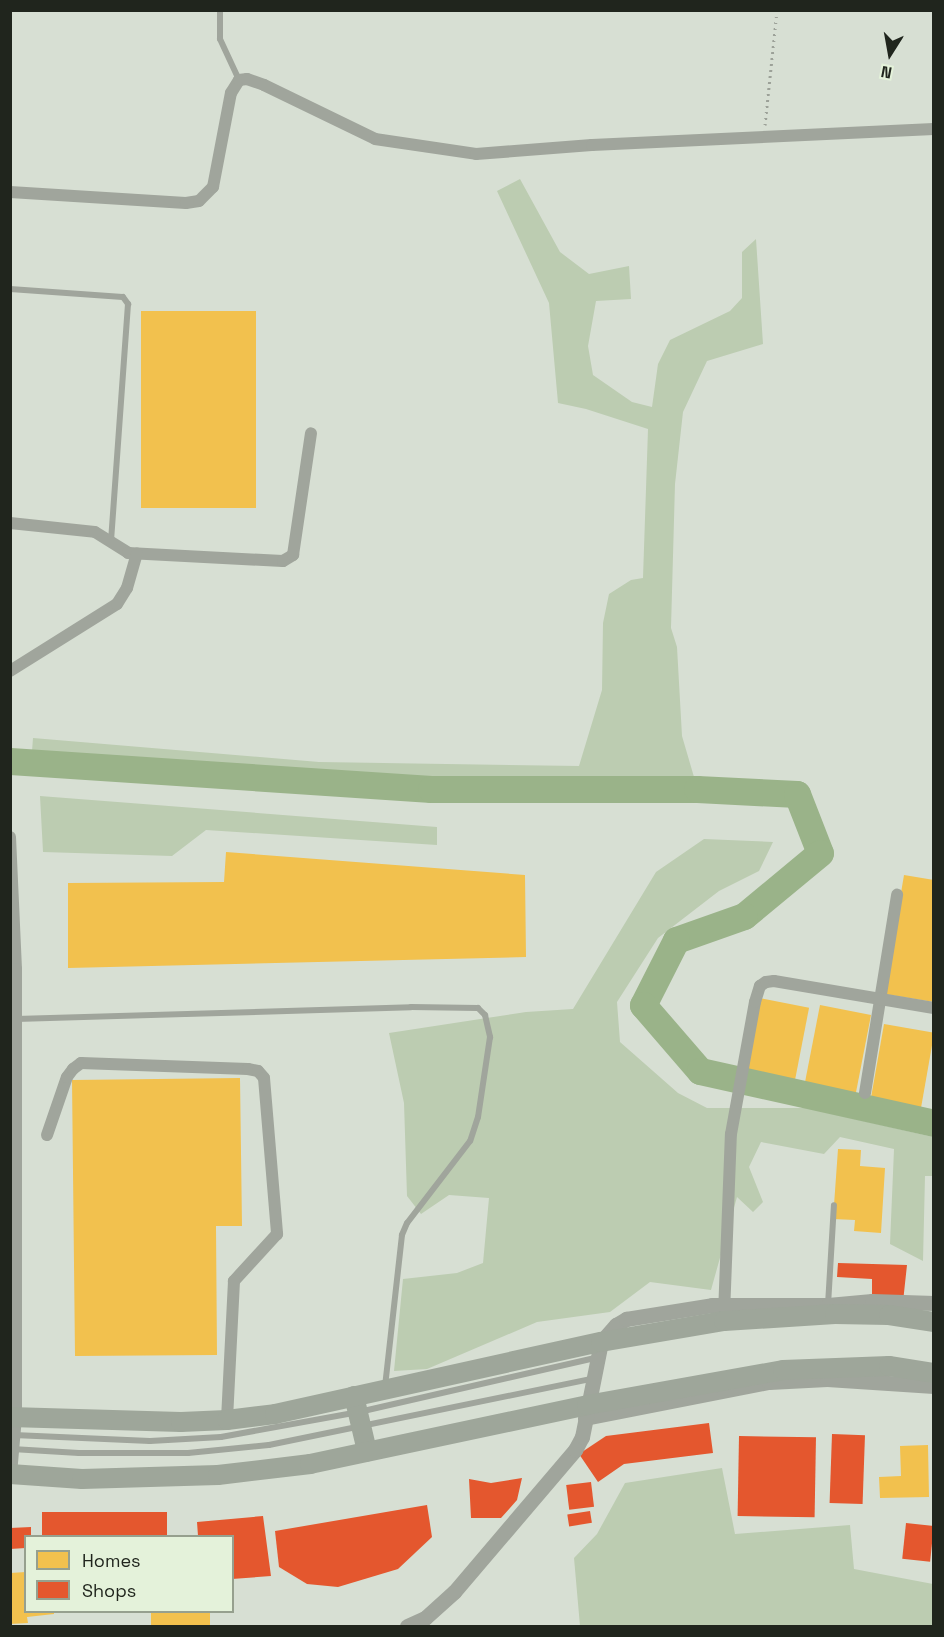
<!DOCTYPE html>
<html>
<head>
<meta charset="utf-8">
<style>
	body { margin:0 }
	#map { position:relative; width:944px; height:1637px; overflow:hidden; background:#d7dfd3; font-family:"Space Grotesk",sans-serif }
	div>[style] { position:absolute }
	.green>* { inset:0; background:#bcccb1 }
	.homes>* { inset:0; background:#f2c14e; transform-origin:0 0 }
	.shops>* { inset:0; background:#e4572e; transform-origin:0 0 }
	.river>* { height:27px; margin:-13.5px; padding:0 13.5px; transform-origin:13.5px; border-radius:13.5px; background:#9ab389 }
	.path>* { height:3px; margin-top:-1.5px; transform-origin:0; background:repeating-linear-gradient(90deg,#9ca198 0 1.5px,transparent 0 6px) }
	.service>* { height:6px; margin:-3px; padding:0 3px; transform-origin:3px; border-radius:3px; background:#a0a59c }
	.minor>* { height:12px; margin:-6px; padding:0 6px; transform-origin:6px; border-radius:6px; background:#a0a59c }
	.tertiary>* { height:15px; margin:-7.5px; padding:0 7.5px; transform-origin:7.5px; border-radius:7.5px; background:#a0a59c }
	.trunk>* { height:20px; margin:-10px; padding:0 10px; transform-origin:10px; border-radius:10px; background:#9ea69a }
	span { translate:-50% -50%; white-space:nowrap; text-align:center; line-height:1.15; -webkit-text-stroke:6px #e4f2da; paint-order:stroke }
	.frame { position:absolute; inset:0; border:12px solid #20251d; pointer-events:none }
	.legend { position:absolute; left:24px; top:1535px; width:210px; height:78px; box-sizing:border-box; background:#e4f2da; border:2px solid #96a08e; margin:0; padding:8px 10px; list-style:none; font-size:18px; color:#20251d }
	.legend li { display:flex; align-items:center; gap:12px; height:30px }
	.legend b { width:30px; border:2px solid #96a08e }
	.north { position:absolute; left:860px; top:24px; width:60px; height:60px; -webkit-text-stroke:4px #e4f2da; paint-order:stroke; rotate:191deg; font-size:16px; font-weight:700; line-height:24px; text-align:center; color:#20251d }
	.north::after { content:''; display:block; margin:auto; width:21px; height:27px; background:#20251d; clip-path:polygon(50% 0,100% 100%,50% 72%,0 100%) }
</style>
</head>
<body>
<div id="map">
	<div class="green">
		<div style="clip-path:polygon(520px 179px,560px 252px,589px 274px,629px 266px,631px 299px,596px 301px,588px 346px,593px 375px,632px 402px,652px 407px,658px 364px,670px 340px,730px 311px,742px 298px,742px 252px,756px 239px,763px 344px,707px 361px,683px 412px,675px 484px,671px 628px,677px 647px,682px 736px,694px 777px,604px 781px,380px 780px,32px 751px,33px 738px,319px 762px,579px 766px,602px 690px,603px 623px,609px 594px,631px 580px,643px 578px,648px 429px,586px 409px,558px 403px,549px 303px,497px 191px)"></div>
		<div style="clip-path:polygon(40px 796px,437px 827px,437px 845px,206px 830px,172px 856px,43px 852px)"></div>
		<div style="clip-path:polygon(704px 839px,773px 842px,759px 871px,719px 891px,658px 938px,617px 1002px,620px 1042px,678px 1093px,707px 1108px,807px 1108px,933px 1137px,933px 1176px,925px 1176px,923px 1261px,890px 1244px,894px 1149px,840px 1137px,824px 1154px,761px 1142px,749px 1167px,763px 1202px,753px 1212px,737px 1197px,711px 1290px,650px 1282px,610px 1312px,537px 1322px,427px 1369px,394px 1371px,403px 1279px,457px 1273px,483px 1263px,489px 1198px,449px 1195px,421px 1214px,407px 1196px,404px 1103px,389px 1033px,526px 1012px,573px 1009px,656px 872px)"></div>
		<div style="clip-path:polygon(722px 1468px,735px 1534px,850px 1525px,854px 1569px,933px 1584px,933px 1626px,580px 1626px,574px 1558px,597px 1534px,625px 1483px)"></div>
	</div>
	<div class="homes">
		<div style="left:141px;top:311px;width:115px;height:197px"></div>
		<div style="clip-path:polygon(226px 852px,525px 875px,526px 957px,68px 968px,68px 883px,224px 882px)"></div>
		<div style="clip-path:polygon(904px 875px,934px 880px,934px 1002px,884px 994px)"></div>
		<div style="left:759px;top:998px;width:51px;height:79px;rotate:11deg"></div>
		<div style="left:820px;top:1005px;width:52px;height:80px;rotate:11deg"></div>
		<div style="left:884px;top:1024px;width:51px;height:79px;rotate:10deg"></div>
		<div style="clip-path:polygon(240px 1078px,242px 1226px,216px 1226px,217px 1355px,75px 1356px,72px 1080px)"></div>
		<div style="clip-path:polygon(838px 1149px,861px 1150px,860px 1166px,885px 1168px,881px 1233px,854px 1231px,855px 1220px,833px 1219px)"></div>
		<div style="clip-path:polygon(928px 1445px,929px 1497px,880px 1498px,879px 1477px,901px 1476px,900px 1446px)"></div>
		<div style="clip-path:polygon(26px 1572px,26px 1612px,54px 1612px,54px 1614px,27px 1617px,28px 1623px,10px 1624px,10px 1573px)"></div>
		<div style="left:151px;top:1612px;width:59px;height:14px"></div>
	</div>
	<div class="shops">
		<div style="clip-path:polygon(838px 1263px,907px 1265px,903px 1302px,872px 1301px,872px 1279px,837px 1277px)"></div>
		<div style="clip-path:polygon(709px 1423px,713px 1453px,624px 1464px,598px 1482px,579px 1454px,606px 1436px)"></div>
		<div style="left:832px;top:1434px;width:33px;height:69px;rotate:2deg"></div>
		<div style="left:739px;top:1436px;width:77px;height:80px;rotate:1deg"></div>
		<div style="clip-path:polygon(522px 1478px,517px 1500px,501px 1518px,471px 1518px,469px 1479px,491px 1483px)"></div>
		<div style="left:591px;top:1482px;width:25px;height:25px;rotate:83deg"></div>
		<div style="clip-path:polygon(427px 1505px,432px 1537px,398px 1569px,338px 1587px,307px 1584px,279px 1567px,275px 1531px)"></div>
		<div style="left:590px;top:1511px;width:12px;height:23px;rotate:81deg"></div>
		<div style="left:42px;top:1512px;width:125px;height:24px"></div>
		<div style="clip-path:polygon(263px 1516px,271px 1576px,232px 1579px,232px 1536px,198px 1536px,197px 1522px)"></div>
		<div style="left:906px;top:1523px;width:28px;height:36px;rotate:6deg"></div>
		<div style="clip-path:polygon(31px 1527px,31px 1536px,26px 1536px,26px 1548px,10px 1549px,10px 1528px)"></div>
	</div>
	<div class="river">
		<div style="left:10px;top:761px;width:422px;rotate:3.8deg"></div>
		<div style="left:431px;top:789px;width:266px"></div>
		<div style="left:697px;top:789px;width:100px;rotate:2.9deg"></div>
		<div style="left:797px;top:794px;width:63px;rotate:68.7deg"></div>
		<div style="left:820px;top:853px;width:99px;rotate:140.3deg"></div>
		<div style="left:744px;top:916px;width:72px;rotate:160.6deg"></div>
		<div style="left:676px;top:940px;width:73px;rotate:116.9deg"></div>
		<div style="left:643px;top:1005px;width:87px;rotate:49.2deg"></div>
		<div style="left:700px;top:1071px;width:240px;rotate:12.5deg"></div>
	</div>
	<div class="path">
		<div style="left:765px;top:125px;width:116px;rotate:-84deg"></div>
	</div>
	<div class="service">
		<div style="left:220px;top:10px;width:29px;rotate:90deg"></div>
		<div style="left:220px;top:39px;width:45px;rotate:65.1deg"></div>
		<div style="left:10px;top:289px;width:113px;rotate:4deg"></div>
		<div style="left:123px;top:297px;width:9px;rotate:54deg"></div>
		<div style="left:128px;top:304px;width:238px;rotate:94.1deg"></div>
		<div style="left:16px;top:1019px;width:395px;rotate:-1.7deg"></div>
		<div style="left:411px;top:1007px;width:67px;rotate:0.9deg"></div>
		<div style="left:478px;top:1008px;width:10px;rotate:45deg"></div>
		<div style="left:485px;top:1015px;width:23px;rotate:77deg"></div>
		<div style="left:490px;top:1037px;width:81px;rotate:98.5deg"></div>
		<div style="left:478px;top:1117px;width:25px;rotate:108deg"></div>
		<div style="left:470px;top:1141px;width:103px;rotate:127.5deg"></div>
		<div style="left:407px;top:1223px;width:13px;rotate:113deg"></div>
		<div style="left:402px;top:1235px;width:152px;rotate:96.4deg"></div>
		<div style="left:828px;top:1305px;width:100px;rotate:-86.6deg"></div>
		<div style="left:14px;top:1435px;width:136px;rotate:2.5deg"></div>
		<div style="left:150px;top:1441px;width:71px;rotate:-3.2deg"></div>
		<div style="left:221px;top:1437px;width:140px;rotate:-10.3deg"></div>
		<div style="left:359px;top:1412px;width:242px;rotate:-12.9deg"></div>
		<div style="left:12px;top:1449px;width:67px;rotate:3.4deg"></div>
		<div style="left:79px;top:1453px;width:109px"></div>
		<div style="left:188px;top:1453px;width:81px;rotate:-5.6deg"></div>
		<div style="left:269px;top:1445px;width:329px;rotate:-11.6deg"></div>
	</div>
	<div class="minor">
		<div style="left:10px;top:192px;width:176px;rotate:3.6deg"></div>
		<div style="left:186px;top:203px;width:13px;rotate:-9deg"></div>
		<div style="left:199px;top:201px;width:20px;rotate:-45deg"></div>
		<div style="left:213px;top:187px;width:96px;rotate:-79.2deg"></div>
		<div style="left:231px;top:93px;width:15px;rotate:-58deg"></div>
		<div style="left:239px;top:80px;width:8px;rotate:-7deg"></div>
		<div style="left:247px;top:79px;width:18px;rotate:19deg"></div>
		<div style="left:264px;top:85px;width:123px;rotate:25.9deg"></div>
		<div style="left:375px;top:139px;width:102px;rotate:8.4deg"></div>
		<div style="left:476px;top:154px;width:116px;rotate:-4.4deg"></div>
		<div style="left:592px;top:145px;width:342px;rotate:-2.7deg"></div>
		<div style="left:10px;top:523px;width:85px;rotate:6deg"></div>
		<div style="left:95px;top:532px;width:39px;rotate:32deg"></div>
		<div style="left:128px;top:553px;width:155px;rotate:3deg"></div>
		<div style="left:283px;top:561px;width:12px;rotate:-31deg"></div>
		<div style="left:293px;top:555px;width:123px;rotate:-81.6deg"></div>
		<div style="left:10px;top:671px;width:126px;rotate:-32.1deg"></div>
		<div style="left:117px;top:604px;width:19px;rotate:-58deg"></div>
		<div style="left:127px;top:588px;width:36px;rotate:-74deg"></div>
		<div style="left:10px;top:837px;width:132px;rotate:87.4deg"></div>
		<div style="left:16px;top:969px;width:448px;rotate:90deg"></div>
		<div style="left:16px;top:1417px;width:57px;rotate:95deg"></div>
		<div style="left:865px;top:1093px;width:201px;rotate:-80.8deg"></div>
		<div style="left:47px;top:1135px;width:61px;rotate:-71deg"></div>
		<div style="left:67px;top:1077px;width:10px;rotate:-53deg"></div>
		<div style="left:73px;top:1069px;width:10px;rotate:-37deg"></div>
		<div style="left:81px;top:1063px;width:167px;rotate:2.1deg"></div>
		<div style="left:248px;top:1069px;width:10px;rotate:11deg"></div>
		<div style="left:258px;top:1071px;width:9px;rotate:49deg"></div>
		<div style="left:264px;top:1078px;width:157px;rotate:85.2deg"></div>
		<div style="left:277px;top:1234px;width:64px;rotate:132.5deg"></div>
		<div style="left:234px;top:1281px;width:139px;rotate:92.9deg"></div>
		<div style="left:724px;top:1314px;width:180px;rotate:-87.8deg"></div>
		<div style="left:731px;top:1134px;width:134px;rotate:-79.7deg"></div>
		<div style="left:755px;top:1002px;width:17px;rotate:-73deg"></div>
		<div style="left:760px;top:986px;width:7px;rotate:-34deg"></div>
		<div style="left:766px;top:982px;width:8px;rotate:-7deg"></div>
		<div style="left:774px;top:981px;width:162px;rotate:9.6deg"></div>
	</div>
	<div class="tertiary">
		<div style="left:585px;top:1418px;width:187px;rotate:-11.1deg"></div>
		<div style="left:769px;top:1382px;width:58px;rotate:-3deg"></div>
		<div style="left:827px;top:1379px;width:107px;rotate:3.7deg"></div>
		<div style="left:407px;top:1626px;width:20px;rotate:-24deg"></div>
		<div style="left:425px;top:1618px;width:39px;rotate:-42deg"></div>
		<div style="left:454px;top:1592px;width:187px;rotate:-49.6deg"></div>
		<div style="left:575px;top:1450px;width:15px;rotate:-62deg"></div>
		<div style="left:582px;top:1437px;width:97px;rotate:-78.7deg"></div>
		<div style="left:601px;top:1342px;width:23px;rotate:-49deg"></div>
		<div style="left:616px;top:1325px;width:12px;rotate:-31deg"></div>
		<div style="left:626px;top:1319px;width:87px;rotate:-9.2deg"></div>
		<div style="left:712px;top:1305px;width:116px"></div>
		<div style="left:828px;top:1305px;width:44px;rotate:-5.2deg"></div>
		<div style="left:872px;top:1301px;width:62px;rotate:1.8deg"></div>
	</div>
	<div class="trunk">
		<div style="left:354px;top:1396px;width:57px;rotate:76.7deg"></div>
		<div style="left:10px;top:1417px;width:171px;rotate:1.7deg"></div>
		<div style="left:181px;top:1422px;width:46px;rotate:-2.5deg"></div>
		<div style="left:227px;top:1420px;width:48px;rotate:-7.1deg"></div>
		<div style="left:275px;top:1414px;width:334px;rotate:-12.5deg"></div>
		<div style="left:601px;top:1342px;width:125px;rotate:-9.7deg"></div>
		<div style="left:724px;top:1321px;width:111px;rotate:-3.6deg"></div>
		<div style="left:835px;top:1314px;width:54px;rotate:1.1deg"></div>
		<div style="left:889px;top:1315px;width:46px;rotate:8.8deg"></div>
		<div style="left:10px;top:1474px;width:72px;rotate:4deg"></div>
		<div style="left:82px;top:1479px;width:136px;rotate:-1.7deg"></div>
		<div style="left:218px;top:1475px;width:93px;rotate:-6.8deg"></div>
		<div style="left:310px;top:1464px;width:283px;rotate:-12deg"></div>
		<div style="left:587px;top:1405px;width:199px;rotate:-10.1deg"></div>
		<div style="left:783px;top:1370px;width:106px;rotate:-2.2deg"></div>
		<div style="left:889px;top:1366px;width:46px;rotate:8.8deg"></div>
	</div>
	<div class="frame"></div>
	<ul class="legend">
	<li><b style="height:16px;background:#f2c14e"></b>Homes</li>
	<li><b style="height:16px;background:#e4572e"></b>Shops</li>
	</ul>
	<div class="north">N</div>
</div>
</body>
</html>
